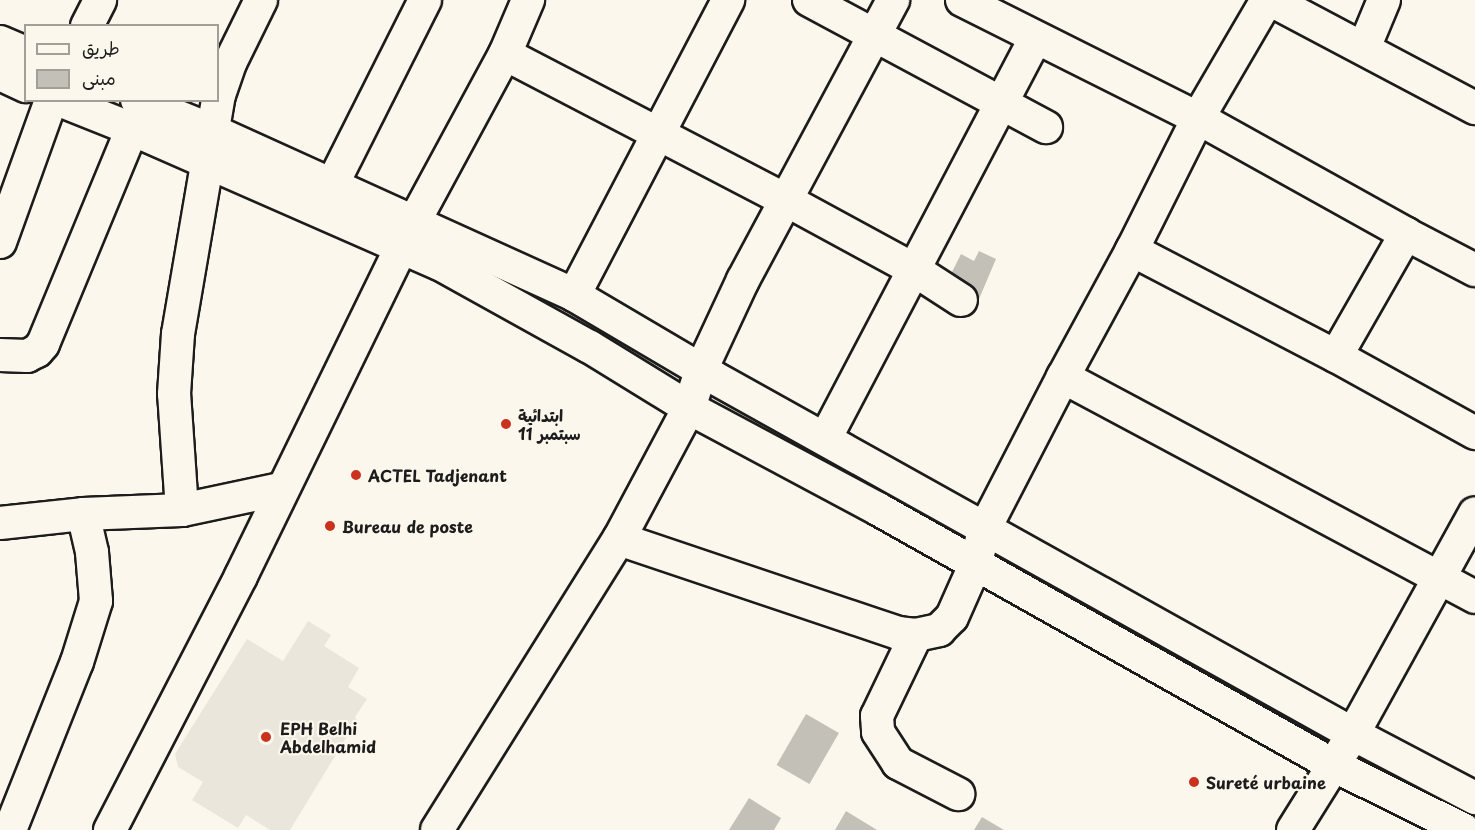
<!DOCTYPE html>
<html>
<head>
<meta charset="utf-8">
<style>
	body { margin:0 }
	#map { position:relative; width:1475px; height:830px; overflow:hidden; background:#fbf7ec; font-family:"Playpen Sans","Playpen Sans Arabic",sans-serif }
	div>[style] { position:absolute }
	.built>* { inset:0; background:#eae6dc }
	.building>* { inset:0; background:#c3c0b8; transform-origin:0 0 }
	.roads { filter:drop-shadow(2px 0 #1c1c1c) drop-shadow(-2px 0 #1c1c1c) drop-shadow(0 2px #1c1c1c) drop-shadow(0 -2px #1c1c1c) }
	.minor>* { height:32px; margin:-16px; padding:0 16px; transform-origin:16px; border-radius:16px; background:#fbf7ec }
	.dots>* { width:16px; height:16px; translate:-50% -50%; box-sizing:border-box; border:3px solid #fbf7ec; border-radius:50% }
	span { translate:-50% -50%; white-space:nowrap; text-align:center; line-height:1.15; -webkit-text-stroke:4.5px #fbf7ec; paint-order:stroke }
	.poi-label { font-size:16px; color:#1c1c1c; font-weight:700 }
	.left { translate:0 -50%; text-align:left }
	.legend { position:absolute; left:24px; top:24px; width:195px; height:78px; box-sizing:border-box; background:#fbf7ec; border:2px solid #a29f99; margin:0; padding:8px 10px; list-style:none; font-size:18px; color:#1c1c1c }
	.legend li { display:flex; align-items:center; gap:12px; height:30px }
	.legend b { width:30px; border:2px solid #a29f99 }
</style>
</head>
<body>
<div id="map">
	<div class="built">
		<div style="clip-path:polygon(308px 621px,331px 635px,324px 646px,359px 668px,348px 687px,367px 699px,355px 717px,357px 720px,290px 830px,270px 830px,246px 815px,238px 828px,192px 800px,203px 782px,178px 767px,175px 754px,247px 639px,283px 661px)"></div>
	</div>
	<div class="building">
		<div style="clip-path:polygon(979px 251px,996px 259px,979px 299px,947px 282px,961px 254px,974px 261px)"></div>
		<div style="left:806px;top:714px;width:38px;height:59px;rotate:30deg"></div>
		<div style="clip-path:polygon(749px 798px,781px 818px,774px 830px,729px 830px)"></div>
		<div style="clip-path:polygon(846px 811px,877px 830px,835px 830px)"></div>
		<div style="clip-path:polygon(982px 817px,1004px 830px,974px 830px)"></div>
	</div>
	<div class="roads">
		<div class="minor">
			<div style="left:809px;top:0;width:269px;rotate:28.2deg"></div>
			<div style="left:962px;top:0;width:264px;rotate:26.6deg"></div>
			<div style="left:1198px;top:118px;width:238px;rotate:29.1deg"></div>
			<div style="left:1406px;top:234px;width:78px;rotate:27.6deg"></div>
			<div style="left:1271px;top:0;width:231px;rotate:27.9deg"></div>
			<div style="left:87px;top:26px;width:29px;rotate:-63deg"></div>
			<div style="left:0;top:42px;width:28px;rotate:23deg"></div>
			<div style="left:1364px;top:48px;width:52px;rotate:-67.4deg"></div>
			<div style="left:505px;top:54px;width:317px;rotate:27.5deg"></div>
			<div style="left:786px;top:200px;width:145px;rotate:28.5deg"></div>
			<div style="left:913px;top:269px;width:57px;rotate:32.9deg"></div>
			<div style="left:0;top:74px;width:29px;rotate:25deg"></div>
			<div style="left:59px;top:100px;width:79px;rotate:21.7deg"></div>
			<div style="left:132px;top:129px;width:336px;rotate:23.7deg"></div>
			<div style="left:440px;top:264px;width:171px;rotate:29deg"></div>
			<div style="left:590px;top:347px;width:116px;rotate:31.6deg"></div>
			<div style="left:689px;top:408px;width:214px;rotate:28.1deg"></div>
			<div style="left:878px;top:509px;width:522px;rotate:29.36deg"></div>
			<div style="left:1333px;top:765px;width:146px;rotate:26.4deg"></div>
			<div style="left:137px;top:100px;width:80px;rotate:22.1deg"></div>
			<div style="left:211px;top:130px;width:399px;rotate:24.4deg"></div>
			<div style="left:574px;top:295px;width:161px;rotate:30.5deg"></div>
			<div style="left:713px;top:377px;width:733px;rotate:29.15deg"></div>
			<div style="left:1353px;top:734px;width:138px;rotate:27.7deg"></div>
			<div style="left:332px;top:185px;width:207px;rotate:-63.3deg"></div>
			<div style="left:0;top:242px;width:151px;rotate:-70.2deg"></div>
			<div style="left:1132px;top:250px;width:230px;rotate:27.5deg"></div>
			<div style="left:1336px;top:356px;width:159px;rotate:29deg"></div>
			<div style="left:574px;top:295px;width:333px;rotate:-62.4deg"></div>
			<div style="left:0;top:355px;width:27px;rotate:2deg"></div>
			<div style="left:27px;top:356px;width:11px;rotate:-27deg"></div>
			<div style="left:37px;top:351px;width:9px;rotate:-49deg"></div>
			<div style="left:43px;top:344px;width:233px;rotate:-67.5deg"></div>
			<div style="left:1336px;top:356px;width:141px;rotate:-60.2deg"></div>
			<div style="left:1063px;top:377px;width:467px;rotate:28.1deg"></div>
			<div style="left:825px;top:439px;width:452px;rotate:-62.3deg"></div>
			<div style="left:182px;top:510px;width:116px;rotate:-93.9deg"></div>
			<div style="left:174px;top:394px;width:60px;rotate:-86.2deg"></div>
			<div style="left:178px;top:334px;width:242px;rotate:-80.3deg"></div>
			<div style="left:219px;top:95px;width:36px;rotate:-71deg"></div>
			<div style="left:231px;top:61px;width:68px;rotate:-63.8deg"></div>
			<div style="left:0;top:523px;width:83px;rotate:-6.2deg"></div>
			<div style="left:83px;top:514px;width:99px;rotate:-2.3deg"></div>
			<div style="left:182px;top:510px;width:101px;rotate:-12deg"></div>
			<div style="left:619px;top:539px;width:294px;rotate:18.6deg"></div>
			<div style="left:898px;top:633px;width:18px;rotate:6deg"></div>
			<div style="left:916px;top:635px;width:24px;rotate:-12deg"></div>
			<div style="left:939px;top:630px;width:18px;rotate:-45deg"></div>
			<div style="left:952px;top:617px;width:57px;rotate:-66.1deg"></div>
			<div style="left:975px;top:565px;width:38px;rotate:-75deg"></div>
			<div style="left:985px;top:528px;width:170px;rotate:-62.7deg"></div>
			<div style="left:1063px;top:377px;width:145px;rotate:-61.5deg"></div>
			<div style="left:1132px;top:250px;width:148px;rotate:-63.4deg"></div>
			<div style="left:1198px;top:118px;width:137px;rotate:-59.7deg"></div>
			<div style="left:916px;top:635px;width:90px;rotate:115.7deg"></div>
			<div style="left:877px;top:716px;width:16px;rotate:86deg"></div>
			<div style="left:878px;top:732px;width:37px;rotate:57deg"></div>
			<div style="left:898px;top:763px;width:68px;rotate:27.3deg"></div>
			<div style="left:10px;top:830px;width:181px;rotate:-68.3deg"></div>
			<div style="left:77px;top:662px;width:64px;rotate:-72.7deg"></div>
			<div style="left:96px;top:601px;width:49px;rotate:-94.7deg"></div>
			<div style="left:92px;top:552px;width:39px;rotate:-103deg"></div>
			<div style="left:110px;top:830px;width:286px;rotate:-62.7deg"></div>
			<div style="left:241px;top:576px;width:394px;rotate:-64deg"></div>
			<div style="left:414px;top:222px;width:191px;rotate:-61.6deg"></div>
			<div style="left:505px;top:54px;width:59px;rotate:-66.9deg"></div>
			<div style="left:437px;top:830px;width:343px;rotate:-58deg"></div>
			<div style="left:619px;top:539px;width:149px;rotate:-61.9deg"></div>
			<div style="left:689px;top:408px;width:40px;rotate:-72deg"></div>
			<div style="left:701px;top:370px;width:99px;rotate:-65deg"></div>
			<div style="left:743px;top:280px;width:318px;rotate:-61.8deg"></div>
			<div style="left:1293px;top:830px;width:113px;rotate:-58deg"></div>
			<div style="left:1353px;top:734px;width:252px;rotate:-61.1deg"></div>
		</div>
	</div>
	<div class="dots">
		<div style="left:506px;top:424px;background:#c8321e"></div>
		<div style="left:356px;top:475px;background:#c8321e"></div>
		<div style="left:330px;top:526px;background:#c8321e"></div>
		<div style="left:266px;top:737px;background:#c8321e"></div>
		<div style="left:1194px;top:782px;background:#c8321e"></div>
	</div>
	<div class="poi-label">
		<span class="left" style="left:518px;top:424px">ابتدائية<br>11 سبتمبر</span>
		<span class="left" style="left:368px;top:475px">ACTEL Tadjenant</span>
		<span class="left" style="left:342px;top:526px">Bureau de poste</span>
		<span class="left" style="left:280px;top:737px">EPH Belhi<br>Abdelhamid</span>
		<span class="left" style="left:1206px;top:782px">Sureté urbaine</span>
	</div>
	<ul class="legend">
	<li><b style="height:8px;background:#fbf7ec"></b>طريق</li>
	<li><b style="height:16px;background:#c3c0b8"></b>مبنى</li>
	</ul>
</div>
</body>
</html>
